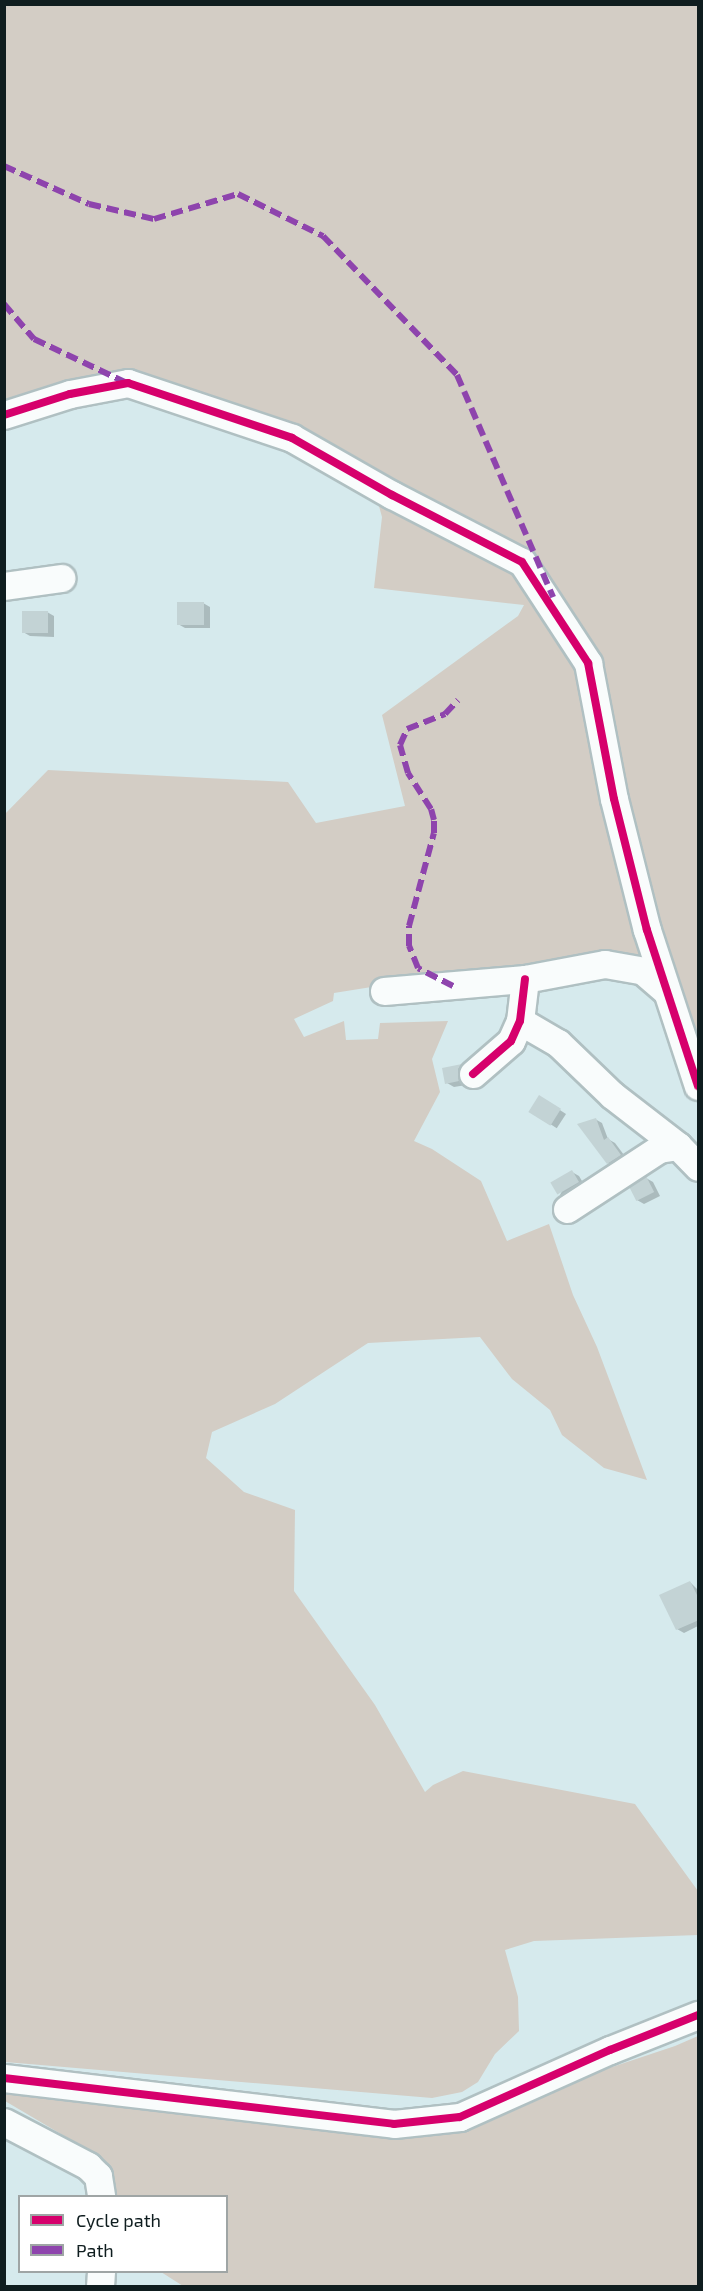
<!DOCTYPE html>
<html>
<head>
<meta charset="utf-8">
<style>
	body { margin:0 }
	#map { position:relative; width:703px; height:2291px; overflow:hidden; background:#d6eaed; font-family:"Exo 2",sans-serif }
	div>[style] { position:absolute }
	.green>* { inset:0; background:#d3cdc5 }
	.shadow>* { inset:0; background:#0003; transform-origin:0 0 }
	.building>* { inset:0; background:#c3d3d5; transform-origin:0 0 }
	.roads { filter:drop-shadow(2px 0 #b0c0c2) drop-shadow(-2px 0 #b0c0c2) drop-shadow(0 2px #b0c0c2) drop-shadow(0 -2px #b0c0c2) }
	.minor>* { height:27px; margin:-13.5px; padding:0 13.5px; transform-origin:13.5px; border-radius:13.5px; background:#f9fcfc }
	.quiet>* { height:6px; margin-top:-3px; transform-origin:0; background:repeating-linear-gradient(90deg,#8e44ad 0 12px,transparent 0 18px) }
	.cycleway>* { height:8px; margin:-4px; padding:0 4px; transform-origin:4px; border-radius:4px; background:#d6006c }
	span { translate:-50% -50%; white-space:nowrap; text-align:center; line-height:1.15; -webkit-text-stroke:6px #fff; paint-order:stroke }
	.frame { position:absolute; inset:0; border:6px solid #0f1d1f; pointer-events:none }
	.legend { position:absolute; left:18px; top:2195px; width:210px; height:78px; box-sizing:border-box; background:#fff; border:2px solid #9fa5a5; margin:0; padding:8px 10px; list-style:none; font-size:18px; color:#0f1d1f }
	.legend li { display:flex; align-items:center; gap:12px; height:30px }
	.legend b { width:30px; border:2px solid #9fa5a5 }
</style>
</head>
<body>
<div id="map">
	<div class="green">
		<div style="clip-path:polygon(5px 5px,698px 5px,698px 1085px,651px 973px,384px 985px,334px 993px,333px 1001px,294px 1019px,304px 1037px,344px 1021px,346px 1040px,378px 1039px,380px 1023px,448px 1021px,432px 1059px,440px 1092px,414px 1141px,432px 1149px,481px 1181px,507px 1241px,549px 1224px,573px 1295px,597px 1347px,647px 1480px,604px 1468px,562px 1435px,550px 1410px,512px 1379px,480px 1337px,368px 1343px,275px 1404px,212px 1432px,206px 1458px,244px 1492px,295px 1510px,294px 1591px,375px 1705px,425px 1792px,433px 1785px,463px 1771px,635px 1804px,698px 1891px,698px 1935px,534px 1941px,505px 1950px,518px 1997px,519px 2031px,495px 2054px,478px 2082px,462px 2092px,432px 2098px,5px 2062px,4px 815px,48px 770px,288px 782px,316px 823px,405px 806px,382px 715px,518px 616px,524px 605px,374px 588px,382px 517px,374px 488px,158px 386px,5px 414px)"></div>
		<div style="clip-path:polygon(698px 2036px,698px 2286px,183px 2286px,161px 2272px,226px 2272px,226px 2196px,108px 2196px,107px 2189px,83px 2147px,5px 2101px,5px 2082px,397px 2134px,471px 2114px,675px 2046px)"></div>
	</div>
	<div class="shadow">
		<div style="clip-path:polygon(203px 603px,210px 607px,210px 628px,185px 628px,178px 624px)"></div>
		<div style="clip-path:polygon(47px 612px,54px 616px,54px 637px,30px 636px,23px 632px)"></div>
		<div style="clip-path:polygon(461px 1065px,467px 1069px,466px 1085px,454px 1087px,447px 1083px,444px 1069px)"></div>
		<div style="left:540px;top:1097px;width:31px;height:17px;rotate:33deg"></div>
		<div style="clip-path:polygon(595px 1119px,602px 1123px,608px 1139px,615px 1143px,627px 1159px,615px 1167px,608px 1163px)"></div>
		<div style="clip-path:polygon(572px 1172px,579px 1176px,585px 1186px,566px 1199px,560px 1195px)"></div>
		<div style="clip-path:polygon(646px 1178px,653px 1182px,660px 1196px,644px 1204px,637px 1200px)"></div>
		<div style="clip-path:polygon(690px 1582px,698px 1590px,698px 1626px,684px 1633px,677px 1629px)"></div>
	</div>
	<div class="building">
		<div style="left:177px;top:602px;width:27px;height:23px"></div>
		<div style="left:22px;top:611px;width:26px;height:22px"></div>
		<div style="clip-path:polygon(462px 1064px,458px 1069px,459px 1081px,445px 1084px,442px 1068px)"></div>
		<div style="left:539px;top:1095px;width:26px;height:20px;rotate:32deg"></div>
		<div style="clip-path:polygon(596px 1118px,604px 1140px,608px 1137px,621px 1155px,607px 1164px,577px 1124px)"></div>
		<div style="left:572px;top:1170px;width:14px;height:25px;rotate:60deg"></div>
		<div style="left:646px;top:1176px;width:18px;height:20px;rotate:63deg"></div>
		<div style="clip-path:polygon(690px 1581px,699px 1599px,699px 1620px,676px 1630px,659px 1595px)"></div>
	</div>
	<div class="roads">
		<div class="minor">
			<div style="left:4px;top:415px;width:69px;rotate:-17.7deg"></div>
			<div style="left:70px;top:394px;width:59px;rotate:-10.7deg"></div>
			<div style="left:128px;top:383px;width:173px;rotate:18.5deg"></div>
			<div style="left:292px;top:438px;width:115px;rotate:29.7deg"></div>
			<div style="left:392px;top:495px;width:146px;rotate:27.3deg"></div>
			<div style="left:522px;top:562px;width:121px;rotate:56.8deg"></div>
			<div style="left:588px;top:663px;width:138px;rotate:79.2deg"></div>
			<div style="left:614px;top:799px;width:135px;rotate:75.9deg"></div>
			<div style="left:647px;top:930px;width:164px;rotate:71.9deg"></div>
			<div style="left:4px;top:586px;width:58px;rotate:-8deg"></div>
			<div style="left:384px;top:991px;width:142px;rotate:-4.9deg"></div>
			<div style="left:525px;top:979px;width:81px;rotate:-10.6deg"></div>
			<div style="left:605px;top:964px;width:39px;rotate:10deg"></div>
			<div style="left:643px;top:971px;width:30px;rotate:41deg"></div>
			<div style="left:520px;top:1021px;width:44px;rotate:30.1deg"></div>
			<div style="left:558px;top:1043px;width:75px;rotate:43.9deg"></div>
			<div style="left:612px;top:1095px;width:83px;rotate:37.7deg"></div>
			<div style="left:678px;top:1146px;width:29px;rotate:46deg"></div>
			<div style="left:473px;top:1074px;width:50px;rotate:-41deg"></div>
			<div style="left:511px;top:1041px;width:22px;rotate:-66deg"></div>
			<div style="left:520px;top:1021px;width:42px;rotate:-83.2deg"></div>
			<div style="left:567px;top:1209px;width:110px;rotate:-33.1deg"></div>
			<div style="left:659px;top:1149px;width:19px;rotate:-9deg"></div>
			<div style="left:4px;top:2078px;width:393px;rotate:6.7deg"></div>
			<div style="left:394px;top:2124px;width:66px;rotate:-6.1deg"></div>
			<div style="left:460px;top:2117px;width:164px;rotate:-24.1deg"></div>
			<div style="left:610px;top:2050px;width:95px;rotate:-21.7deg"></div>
			<div style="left:4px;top:2122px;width:95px;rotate:27.6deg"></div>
			<div style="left:88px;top:2166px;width:14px;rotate:45deg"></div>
			<div style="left:98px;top:2176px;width:20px;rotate:81deg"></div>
			<div style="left:100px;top:2286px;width:14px;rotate:-86deg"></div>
		</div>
	</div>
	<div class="quiet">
		<div style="left:4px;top:166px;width:93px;rotate:24.1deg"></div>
		<div style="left:89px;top:204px;width:67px;rotate:13deg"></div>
		<div style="left:154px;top:219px;width:88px;rotate:-16.6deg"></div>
		<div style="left:238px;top:194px;width:95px;rotate:26.3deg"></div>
		<div style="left:323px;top:236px;width:193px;rotate:46deg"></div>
		<div style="left:457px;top:375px;width:242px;rotate:66.6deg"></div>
		<div style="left:4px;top:304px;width:46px;rotate:49.4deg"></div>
		<div style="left:34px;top:339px;width:101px;rotate:25.3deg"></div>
		<div style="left:453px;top:986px;width:39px;rotate:-153deg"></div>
		<div style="left:418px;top:968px;width:24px;rotate:-112deg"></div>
		<div style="left:409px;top:946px;width:20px;rotate:-90deg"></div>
		<div style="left:409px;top:926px;width:96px;rotate:-75deg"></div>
		<div style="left:434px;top:833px;width:13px;rotate:-90deg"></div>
		<div style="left:434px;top:820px;width:11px;rotate:-105deg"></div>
		<div style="left:431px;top:809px;width:43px;rotate:-122.6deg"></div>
		<div style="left:408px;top:773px;width:29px;rotate:-106deg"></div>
		<div style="left:400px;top:745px;width:17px;rotate:-66deg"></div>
		<div style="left:407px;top:729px;width:41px;rotate:-21.5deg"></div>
		<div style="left:445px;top:714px;width:19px;rotate:-47deg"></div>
	</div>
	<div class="cycleway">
		<div style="left:4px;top:415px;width:69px;rotate:-17.7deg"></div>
		<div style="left:70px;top:394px;width:59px;rotate:-10.7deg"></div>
		<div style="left:128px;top:383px;width:173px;rotate:18.5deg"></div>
		<div style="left:292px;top:438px;width:115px;rotate:29.7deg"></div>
		<div style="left:392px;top:495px;width:146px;rotate:27.3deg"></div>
		<div style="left:522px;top:562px;width:121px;rotate:56.8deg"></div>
		<div style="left:588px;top:663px;width:138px;rotate:79.2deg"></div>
		<div style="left:614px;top:799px;width:135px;rotate:75.9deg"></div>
		<div style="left:647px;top:930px;width:164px;rotate:71.9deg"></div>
		<div style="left:473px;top:1074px;width:50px;rotate:-41deg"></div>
		<div style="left:511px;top:1041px;width:22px;rotate:-66deg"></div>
		<div style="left:520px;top:1021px;width:42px;rotate:-83.2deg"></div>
		<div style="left:4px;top:2078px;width:393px;rotate:6.7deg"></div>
		<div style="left:394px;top:2124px;width:66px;rotate:-6.1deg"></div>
		<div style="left:460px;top:2117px;width:164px;rotate:-24.1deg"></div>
		<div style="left:610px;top:2050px;width:95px;rotate:-21.7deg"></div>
	</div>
	<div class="frame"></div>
	<ul class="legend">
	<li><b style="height:8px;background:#d6006c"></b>Cycle path</li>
	<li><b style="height:8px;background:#8e44ad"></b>Path</li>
	</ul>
</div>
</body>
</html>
